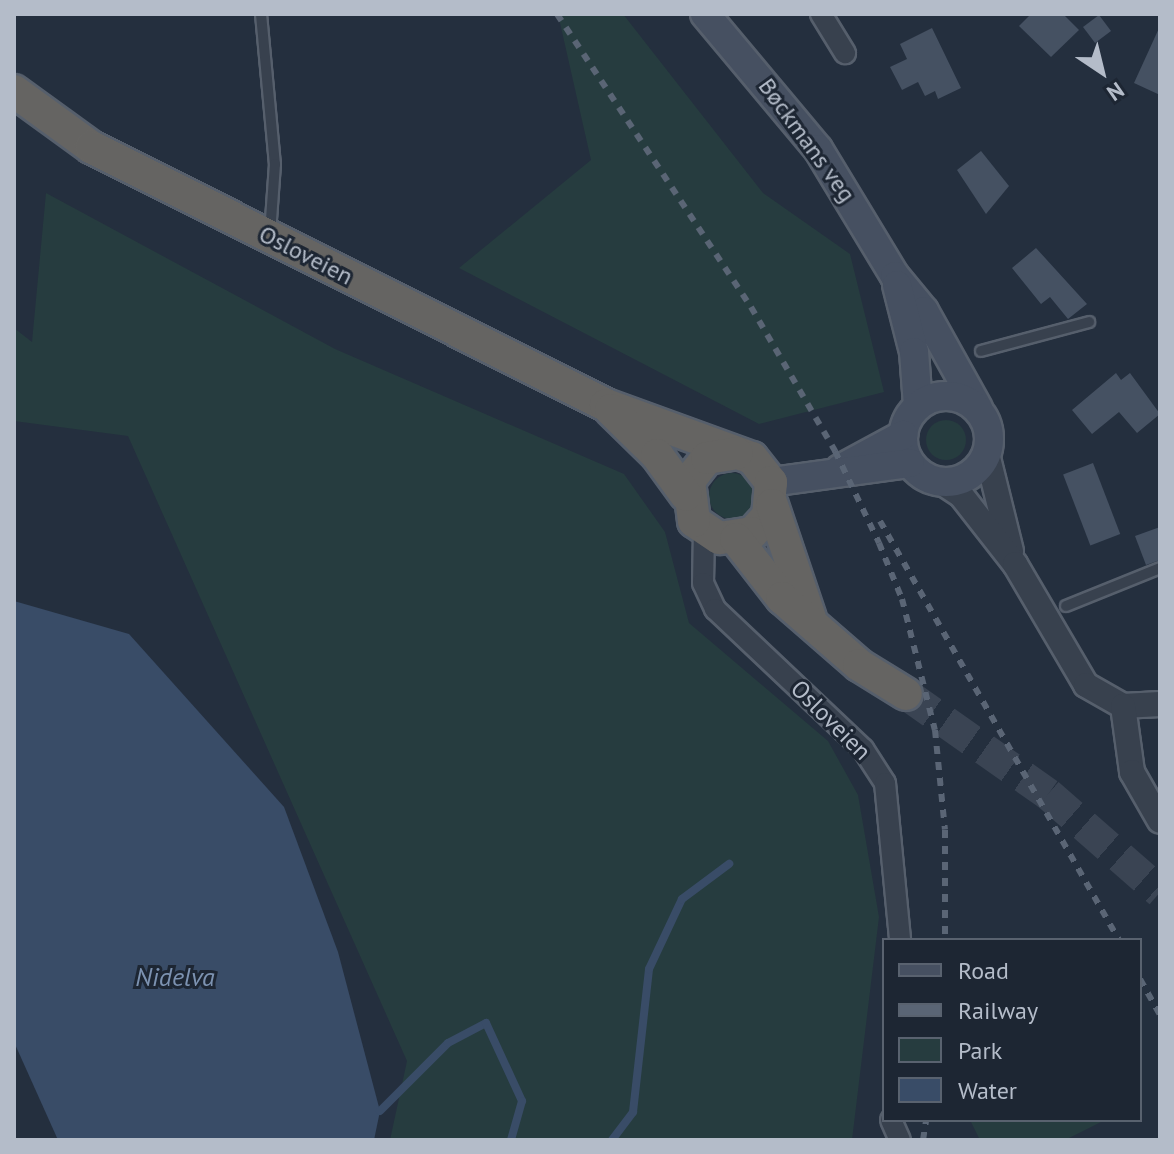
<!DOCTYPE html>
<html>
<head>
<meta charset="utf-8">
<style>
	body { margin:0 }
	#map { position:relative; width:1174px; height:1154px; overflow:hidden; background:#242f3e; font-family:"PT Sans",sans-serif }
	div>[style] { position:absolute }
	.green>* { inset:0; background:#263c3f }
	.round { border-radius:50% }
	.water>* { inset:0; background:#394c67 }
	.stream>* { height:8px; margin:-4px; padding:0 4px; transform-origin:4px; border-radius:4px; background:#394c67 }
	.building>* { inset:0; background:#455162; transform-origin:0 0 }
	.trunk-tunnel>* { height:32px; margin-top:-16px; transform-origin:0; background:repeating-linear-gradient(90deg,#3a4453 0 32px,transparent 0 48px) }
	.roads { filter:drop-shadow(2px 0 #565f6c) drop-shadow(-2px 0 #565f6c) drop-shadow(0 2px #565f6c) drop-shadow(0 -2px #565f6c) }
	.service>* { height:10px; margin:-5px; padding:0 5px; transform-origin:5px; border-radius:5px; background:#38414e }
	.minor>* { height:20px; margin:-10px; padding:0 10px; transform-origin:10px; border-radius:10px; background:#38414e }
	.tertiary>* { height:24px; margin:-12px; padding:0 12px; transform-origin:12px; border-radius:12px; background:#38414e }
	.secondary>* { height:28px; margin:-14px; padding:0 14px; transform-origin:14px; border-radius:14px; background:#465061 }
	.secondary>.ring { margin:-14px; padding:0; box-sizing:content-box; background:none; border:28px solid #465061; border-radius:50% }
	.trunk>* { height:32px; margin:-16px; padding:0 16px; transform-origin:16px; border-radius:16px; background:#656462 }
	.rail>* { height:6px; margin-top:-3px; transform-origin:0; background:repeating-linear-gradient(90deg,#5a6575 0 8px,transparent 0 16px) }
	span { translate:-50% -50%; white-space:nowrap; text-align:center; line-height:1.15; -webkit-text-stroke:6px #1d2633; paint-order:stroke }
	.street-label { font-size:24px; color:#b4bcc9 }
	.water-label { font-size:26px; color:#7c92b1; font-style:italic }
	.frame { position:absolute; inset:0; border:16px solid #b4bcc9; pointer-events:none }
	.legend { position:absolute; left:882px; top:938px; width:260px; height:184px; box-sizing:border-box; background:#1d2633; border:2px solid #59626f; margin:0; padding:10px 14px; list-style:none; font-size:24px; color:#b4bcc9 }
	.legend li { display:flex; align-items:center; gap:16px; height:40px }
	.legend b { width:40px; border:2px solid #59626f }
	.north { position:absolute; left:1062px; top:32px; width:80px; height:80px; -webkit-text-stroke:6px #1d2633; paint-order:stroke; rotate:145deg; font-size:22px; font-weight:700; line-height:32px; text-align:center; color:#b4bcc9 }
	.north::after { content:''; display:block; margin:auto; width:28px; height:36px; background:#b4bcc9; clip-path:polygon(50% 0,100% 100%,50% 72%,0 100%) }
</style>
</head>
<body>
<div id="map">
	<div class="green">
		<div style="clip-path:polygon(558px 14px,623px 14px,763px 193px,850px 254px,884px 392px,759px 424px,459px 268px,591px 160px)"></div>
		<div style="clip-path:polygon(46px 193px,335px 349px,624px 474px,665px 532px,689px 623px,828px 741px,858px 795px,879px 917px,852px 1140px,390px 1140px,407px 1061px,128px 436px,14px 421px,14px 328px,32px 342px)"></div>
		<div class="round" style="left:926px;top:420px;width:40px;height:40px"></div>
		<div class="round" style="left:709px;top:473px;width:46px;height:46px"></div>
		<div style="clip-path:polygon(970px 1120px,1100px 1120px,1101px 1122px,1065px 1140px,980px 1140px)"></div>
	</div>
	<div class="water">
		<div style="clip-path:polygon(14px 601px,129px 634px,284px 807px,338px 952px,380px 1111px,374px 1140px,58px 1140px,14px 1042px)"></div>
	</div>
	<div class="stream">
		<div style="left:380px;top:1111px;width:96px;rotate:-45deg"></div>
		<div style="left:448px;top:1043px;width:43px;rotate:-27.8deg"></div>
		<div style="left:486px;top:1023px;width:86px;rotate:65.2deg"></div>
		<div style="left:522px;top:1101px;width:41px;rotate:105.8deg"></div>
		<div style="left:612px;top:1140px;width:35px;rotate:-53deg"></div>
		<div style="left:633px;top:1112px;width:144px;rotate:-83.6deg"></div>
		<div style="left:649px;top:969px;width:77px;rotate:-64.8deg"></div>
		<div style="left:682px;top:899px;width:59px;rotate:-36.7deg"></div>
	</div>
	<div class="building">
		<div style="clip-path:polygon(1031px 14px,1063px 14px,1079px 30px,1051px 57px,1019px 26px)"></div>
		<div style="left:1099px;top:15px;width:20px;height:20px;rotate:53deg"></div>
		<div style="clip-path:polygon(1160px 26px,1160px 95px,1134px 83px)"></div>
		<div style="clip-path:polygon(932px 28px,961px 88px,938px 99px,935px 91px,925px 96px,918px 82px,902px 90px,890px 67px,907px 59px,900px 44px)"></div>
		<div style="clip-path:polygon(981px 151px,1009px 186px,986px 214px,957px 170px)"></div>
		<div style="clip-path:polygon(1036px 248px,1087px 304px,1068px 319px,1050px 297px,1041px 304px,1012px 268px)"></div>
		<div style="clip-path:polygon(1116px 373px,1121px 380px,1130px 373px,1160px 414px,1137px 433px,1119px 412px,1092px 434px,1072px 410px)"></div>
		<div style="left:1093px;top:463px;width:76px;height:32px;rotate:69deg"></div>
		<div style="clip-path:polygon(1160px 527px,1160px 560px,1146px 565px,1135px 536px)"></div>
	</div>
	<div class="trunk-tunnel">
		<div style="left:906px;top:694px;width:174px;rotate:35.2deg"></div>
		<div style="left:1048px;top:794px;width:149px;rotate:41.2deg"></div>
	</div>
	<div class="roads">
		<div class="service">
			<div style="left:261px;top:14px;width:151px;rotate:84.7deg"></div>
			<div style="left:275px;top:164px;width:70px;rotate:94.1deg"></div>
			<div style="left:981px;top:351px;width:112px;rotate:-15deg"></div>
			<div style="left:1066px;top:606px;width:101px;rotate:-22deg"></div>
		</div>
		<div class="minor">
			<div style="left:821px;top:14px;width:46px;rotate:58.4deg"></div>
			<div style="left:704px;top:531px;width:52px;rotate:91.1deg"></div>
			<div style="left:703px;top:583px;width:29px;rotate:65deg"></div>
			<div style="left:715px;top:609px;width:204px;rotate:43.4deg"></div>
			<div style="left:863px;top:749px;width:40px;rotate:57.1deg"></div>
			<div style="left:885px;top:783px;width:158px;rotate:84.5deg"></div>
			<div style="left:891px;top:1120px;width:22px;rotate:66deg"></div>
		</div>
		<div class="tertiary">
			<div style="left:987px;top:454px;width:100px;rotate:76.1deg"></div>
			<div style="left:941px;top:482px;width:24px;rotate:33deg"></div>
			<div style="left:961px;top:495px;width:88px;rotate:52deg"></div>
			<div style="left:1015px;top:564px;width:140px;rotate:59.6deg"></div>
			<div style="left:1086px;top:685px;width:43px;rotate:29.6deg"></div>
			<div style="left:1123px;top:706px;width:37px;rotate:-3deg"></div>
			<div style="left:1123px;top:706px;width:67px;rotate:82.2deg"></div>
			<div style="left:1132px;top:772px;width:56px;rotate:60.3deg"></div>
		</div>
		<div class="secondary">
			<div style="left:705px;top:14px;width:176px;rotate:50.1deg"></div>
			<div style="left:818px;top:149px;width:149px;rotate:58.8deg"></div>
			<div style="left:895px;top:276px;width:45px;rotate:50.4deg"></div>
			<div style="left:924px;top:311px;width:111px;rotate:60.9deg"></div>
			<div style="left:897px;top:285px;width:69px;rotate:75.8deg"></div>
			<div style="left:914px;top:352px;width:53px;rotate:85.7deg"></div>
			<div class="ring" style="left:903px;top:396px;width:58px;height:58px"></div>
			<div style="left:840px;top:469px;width:72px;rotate:-28.4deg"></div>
			<div style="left:771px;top:482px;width:140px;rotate:-7.8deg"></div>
		</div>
		<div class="trunk">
			<div style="left:14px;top:91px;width:95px;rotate:36deg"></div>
			<div style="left:91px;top:147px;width:576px;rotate:26.61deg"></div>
			<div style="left:606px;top:405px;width:155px;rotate:20deg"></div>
			<div style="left:752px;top:458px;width:31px;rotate:52deg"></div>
			<div style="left:771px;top:482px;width:34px;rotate:95deg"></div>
			<div style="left:768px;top:516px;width:23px;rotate:133deg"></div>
			<div style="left:752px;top:533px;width:33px;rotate:171deg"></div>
			<div style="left:719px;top:538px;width:30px;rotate:-146deg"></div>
			<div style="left:694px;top:521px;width:40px;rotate:-97.1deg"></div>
			<div style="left:689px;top:481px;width:29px;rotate:-52deg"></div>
			<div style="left:707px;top:458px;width:30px;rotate:-9deg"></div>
			<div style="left:611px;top:410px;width:64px;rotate:44.4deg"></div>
			<div style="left:657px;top:455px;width:49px;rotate:54.1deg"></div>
			<div style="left:772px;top:505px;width:119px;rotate:71.4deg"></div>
			<div style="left:736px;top:539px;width:75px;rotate:52.1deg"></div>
			<div style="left:782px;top:598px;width:102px;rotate:41deg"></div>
			<div style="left:859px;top:665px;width:55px;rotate:31.7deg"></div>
		</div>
	</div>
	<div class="rail">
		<div style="left:557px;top:14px;width:351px;rotate:56.5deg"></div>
		<div style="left:751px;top:307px;width:167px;rotate:59.7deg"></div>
		<div style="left:835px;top:451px;width:102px;rotate:64.4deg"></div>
		<div style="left:879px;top:543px;width:61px;rotate:67.7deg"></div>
		<div style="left:902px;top:599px;width:135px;rotate:75.9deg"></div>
		<div style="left:935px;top:730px;width:100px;rotate:84.3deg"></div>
		<div style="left:945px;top:830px;width:110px;rotate:90deg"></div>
		<div style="left:880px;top:521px;width:482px;rotate:60.3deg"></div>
		<div style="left:1140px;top:979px;width:41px;rotate:60.9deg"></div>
		<div style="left:923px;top:1140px;width:20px;rotate:-81deg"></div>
	</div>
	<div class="street-label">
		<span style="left:807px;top:140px;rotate:54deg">Bøckmans veg</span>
		<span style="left:306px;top:255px;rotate:27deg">Osloveien</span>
		<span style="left:831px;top:720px;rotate:45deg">Osloveien</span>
	</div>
	<div class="water-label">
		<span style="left:175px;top:977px">Nidelva</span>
	</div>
	<div class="frame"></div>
	<ul class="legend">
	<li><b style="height:10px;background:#465061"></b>Road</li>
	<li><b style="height:10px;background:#5a6575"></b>Railway</li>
	<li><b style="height:22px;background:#263c3f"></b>Park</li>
	<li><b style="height:22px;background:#394c67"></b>Water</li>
	</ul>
	<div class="north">N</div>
</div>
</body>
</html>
